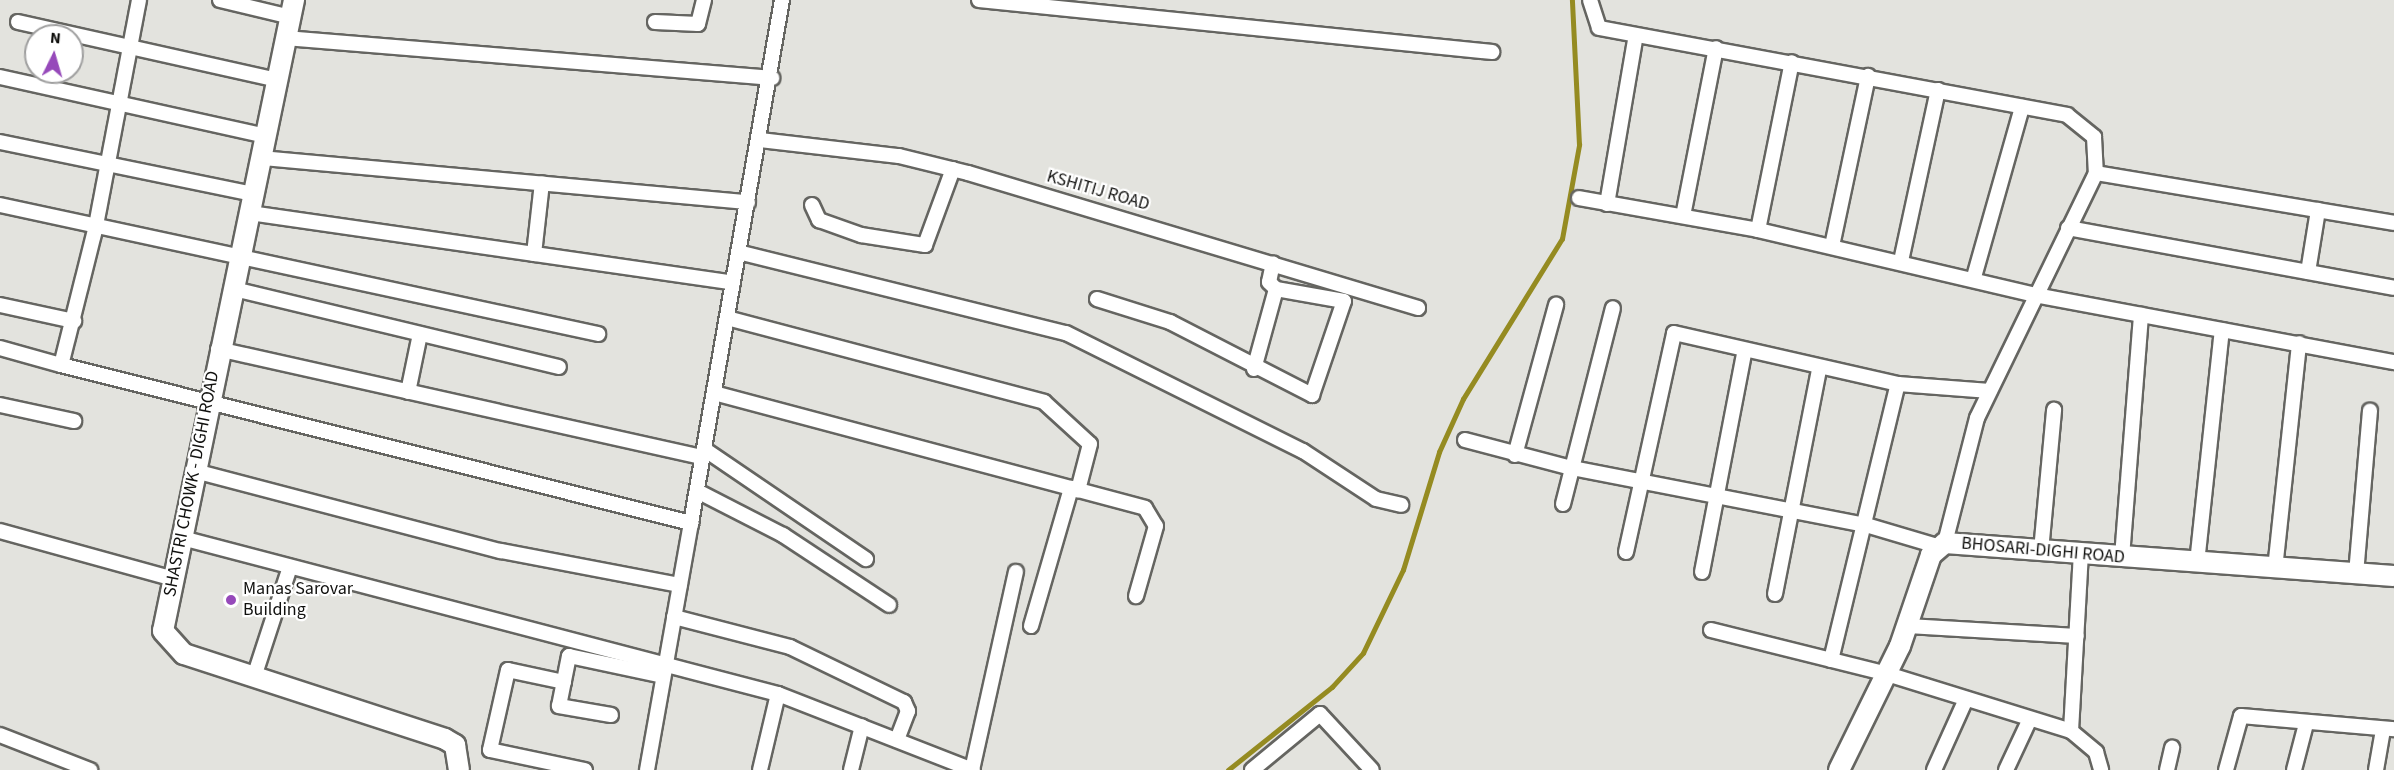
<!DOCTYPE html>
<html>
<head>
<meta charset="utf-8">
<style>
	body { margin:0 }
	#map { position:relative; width:2394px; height:770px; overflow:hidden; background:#e3e3de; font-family:"Source Sans 3",sans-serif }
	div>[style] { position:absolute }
	.stream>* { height:4.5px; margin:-2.25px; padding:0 2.25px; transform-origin:2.25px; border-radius:2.25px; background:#958b21 }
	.roads { filter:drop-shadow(2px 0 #656561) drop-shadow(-2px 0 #656561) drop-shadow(0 2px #656561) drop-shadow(0 -2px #656561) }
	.street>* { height:14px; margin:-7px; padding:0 7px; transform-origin:7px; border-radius:7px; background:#fff }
	.secondary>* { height:20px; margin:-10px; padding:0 10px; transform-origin:10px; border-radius:10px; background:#fff }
	.dots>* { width:16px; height:16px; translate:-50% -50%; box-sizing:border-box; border:3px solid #fff; border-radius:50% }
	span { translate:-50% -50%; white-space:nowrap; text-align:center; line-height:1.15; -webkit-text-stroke:4.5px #fff; paint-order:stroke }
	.street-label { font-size:18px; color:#10100e }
	.poi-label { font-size:18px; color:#10100e }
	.left { translate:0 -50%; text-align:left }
	.north { position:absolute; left:24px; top:24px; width:60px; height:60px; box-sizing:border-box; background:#fff; border:2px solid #9f9f9f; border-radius:50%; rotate:5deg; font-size:16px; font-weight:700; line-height:24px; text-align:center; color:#10100e }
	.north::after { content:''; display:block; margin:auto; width:21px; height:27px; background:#9649ba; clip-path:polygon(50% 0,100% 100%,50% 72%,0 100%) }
</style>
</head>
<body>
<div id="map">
	<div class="stream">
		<div style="left:1228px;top:770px;width:133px;rotate:-38.6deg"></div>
		<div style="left:1332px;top:687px;width:46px;rotate:-47.6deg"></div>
		<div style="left:1363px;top:653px;width:92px;rotate:-64.3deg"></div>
		<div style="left:1403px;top:570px;width:123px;rotate:-73deg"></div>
		<div style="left:1439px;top:452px;width:58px;rotate:-65.6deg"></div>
		<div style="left:1463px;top:399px;width:188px;rotate:-58.3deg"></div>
		<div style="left:1562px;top:239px;width:96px;rotate:-79.7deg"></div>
		<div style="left:1579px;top:145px;width:145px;rotate:-92.8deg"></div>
	</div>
	<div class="roads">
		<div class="street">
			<div style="left:139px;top:0;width:230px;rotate:100.8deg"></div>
			<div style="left:96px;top:226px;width:143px;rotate:104.1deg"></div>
			<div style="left:61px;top:365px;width:650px;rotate:14.08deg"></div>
			<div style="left:691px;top:523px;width:531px;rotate:-80.13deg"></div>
			<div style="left:220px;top:0;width:73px;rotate:13.5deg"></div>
			<div style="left:979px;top:0;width:516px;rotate:5.79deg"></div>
			<div style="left:1590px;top:0;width:29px;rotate:72deg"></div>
			<div style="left:1599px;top:28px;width:476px;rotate:10.5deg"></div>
			<div style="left:2067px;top:115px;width:35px;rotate:39deg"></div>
			<div style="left:2094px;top:137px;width:36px;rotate:87deg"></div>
			<div style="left:2096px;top:173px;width:272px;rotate:115.9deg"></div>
			<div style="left:1977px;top:418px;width:129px;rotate:104.4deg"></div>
			<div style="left:18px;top:22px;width:266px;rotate:12.6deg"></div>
			<div style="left:655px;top:22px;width:43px;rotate:2.7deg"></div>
			<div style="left:698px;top:24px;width:25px;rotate:-76deg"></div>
			<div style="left:286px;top:38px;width:488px;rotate:4.7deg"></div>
			<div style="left:0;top:77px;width:272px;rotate:12.5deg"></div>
			<div style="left:760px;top:140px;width:140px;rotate:6.6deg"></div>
			<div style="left:899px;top:156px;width:71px;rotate:13.8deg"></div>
			<div style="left:968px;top:173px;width:470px;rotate:16.7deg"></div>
			<div style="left:0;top:142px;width:259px;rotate:11.6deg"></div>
			<div style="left:262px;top:158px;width:488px;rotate:5.2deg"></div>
			<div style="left:2096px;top:173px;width:302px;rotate:9.5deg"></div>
			<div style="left:1579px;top:198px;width:182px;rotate:10.1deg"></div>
			<div style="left:1758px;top:230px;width:285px;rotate:13.2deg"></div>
			<div style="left:2035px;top:295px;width:365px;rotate:10.6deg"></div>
			<div style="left:1607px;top:204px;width:171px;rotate:-80.3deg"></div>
			<div style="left:0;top:205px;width:612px;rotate:12.17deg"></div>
			<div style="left:812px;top:205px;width:17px;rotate:65deg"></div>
			<div style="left:819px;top:220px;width:45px;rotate:19.7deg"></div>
			<div style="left:861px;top:235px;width:65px;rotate:8.9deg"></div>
			<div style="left:925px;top:245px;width:81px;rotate:-69.8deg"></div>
			<div style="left:250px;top:213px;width:488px;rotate:8.2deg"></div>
			<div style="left:1683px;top:216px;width:171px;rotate:-78.9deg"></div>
			<div style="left:2068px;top:228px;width:331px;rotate:10.4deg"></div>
			<div style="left:1758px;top:230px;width:171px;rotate:-78.6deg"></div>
			<div style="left:1832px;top:246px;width:174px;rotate:-78deg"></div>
			<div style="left:738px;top:252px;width:338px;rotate:13.9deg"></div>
			<div style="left:1066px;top:333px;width:265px;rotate:26.5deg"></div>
			<div style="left:1303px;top:451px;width:87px;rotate:33.3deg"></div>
			<div style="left:1376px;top:499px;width:26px;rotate:13deg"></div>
			<div style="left:534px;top:254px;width:71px;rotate:-83.6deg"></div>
			<div style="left:1901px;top:261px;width:175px;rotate:-77.8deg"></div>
			<div style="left:2308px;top:272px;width:63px;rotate:-80.8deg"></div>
			<div style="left:1974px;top:277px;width:177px;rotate:-74.2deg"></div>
			<div style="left:234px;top:289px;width:334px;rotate:13.5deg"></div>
			<div style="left:1097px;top:299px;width:77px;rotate:17.5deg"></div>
			<div style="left:1170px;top:322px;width:160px;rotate:27.2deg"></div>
			<div style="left:1312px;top:395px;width:99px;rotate:-71.2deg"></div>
			<div style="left:1344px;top:301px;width:69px;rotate:-170deg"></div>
			<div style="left:1276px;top:289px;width:10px;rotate:-135deg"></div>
			<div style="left:1269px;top:282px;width:19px;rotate:-78deg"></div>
			<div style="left:0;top:305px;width:76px;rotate:12.2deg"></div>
			<div style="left:727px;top:318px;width:328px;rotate:14.8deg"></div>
			<div style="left:1044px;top:402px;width:62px;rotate:42.4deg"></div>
			<div style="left:1090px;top:444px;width:48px;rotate:104.6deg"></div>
			<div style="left:0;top:348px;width:63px;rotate:15.6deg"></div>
			<div style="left:218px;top:349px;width:496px;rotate:12.6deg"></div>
			<div style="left:1254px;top:369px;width:83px;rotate:-74.6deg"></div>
			<div style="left:408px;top:392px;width:59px;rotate:-78.3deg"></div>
			<div style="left:714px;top:393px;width:446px;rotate:14.9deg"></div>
			<div style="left:1145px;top:508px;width:21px;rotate:59deg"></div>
			<div style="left:1156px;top:526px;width:73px;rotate:105.9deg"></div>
			<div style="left:0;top:405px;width:76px;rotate:12.2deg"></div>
			<div style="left:1465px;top:440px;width:111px;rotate:14.7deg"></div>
			<div style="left:1572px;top:468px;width:299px;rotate:11deg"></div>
			<div style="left:1866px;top:525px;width:74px;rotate:16.5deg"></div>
			<div style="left:704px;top:449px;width:196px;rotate:34.2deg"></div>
			<div style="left:1515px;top:455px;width:156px;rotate:-74.7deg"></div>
			<div style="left:195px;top:471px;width:316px;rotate:14.7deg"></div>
			<div style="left:501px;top:551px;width:182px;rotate:10.8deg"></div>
			<div style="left:697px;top:491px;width:97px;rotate:27.1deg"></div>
			<div style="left:783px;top:535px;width:127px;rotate:33.4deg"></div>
			<div style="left:1563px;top:504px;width:202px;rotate:-75.7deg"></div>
			<div style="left:0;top:531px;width:180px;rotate:15.4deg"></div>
			<div style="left:182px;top:538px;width:616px;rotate:14.67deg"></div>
			<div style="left:778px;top:694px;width:209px;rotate:21.3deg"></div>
			<div style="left:2041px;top:551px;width:142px;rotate:-84.7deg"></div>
			<div style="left:1626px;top:552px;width:224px;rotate:-77.6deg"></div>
			<div style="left:1674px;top:333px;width:230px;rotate:12.8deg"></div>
			<div style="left:1898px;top:384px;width:92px;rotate:4.4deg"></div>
			<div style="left:2122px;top:557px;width:243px;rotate:-85.5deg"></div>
			<div style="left:2197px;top:563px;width:234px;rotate:-83.9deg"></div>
			<div style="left:2275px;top:569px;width:227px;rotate:-83.9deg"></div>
			<div style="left:1702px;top:572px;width:223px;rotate:-79.1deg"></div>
			<div style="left:2356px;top:574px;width:164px;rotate:-85.1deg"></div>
			<div style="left:1775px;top:594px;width:229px;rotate:-78.9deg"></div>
			<div style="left:674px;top:617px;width:120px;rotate:14.5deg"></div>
			<div style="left:790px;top:647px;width:127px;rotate:25.8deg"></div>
			<div style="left:904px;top:702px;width:10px;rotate:66deg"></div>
			<div style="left:908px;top:711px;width:31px;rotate:111deg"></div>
			<div style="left:1031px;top:626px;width:144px;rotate:-73.8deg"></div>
			<div style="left:1908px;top:626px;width:169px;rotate:3.4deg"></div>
			<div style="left:1711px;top:630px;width:178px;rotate:14deg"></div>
			<div style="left:1884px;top:673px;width:196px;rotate:17.2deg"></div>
			<div style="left:2071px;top:731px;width:33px;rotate:40deg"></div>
			<div style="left:2096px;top:752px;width:19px;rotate:74deg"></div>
			<div style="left:1831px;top:660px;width:284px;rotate:-76.4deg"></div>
			<div style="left:254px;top:677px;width:116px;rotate:-71.9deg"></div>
			<div style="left:564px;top:682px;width:57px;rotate:-167.9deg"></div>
			<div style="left:508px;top:670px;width:82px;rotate:102.7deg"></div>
			<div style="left:490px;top:750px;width:97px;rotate:11.9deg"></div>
			<div style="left:611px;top:715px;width:53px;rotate:-170.2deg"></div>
			<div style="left:559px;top:706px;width:51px;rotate:-78.7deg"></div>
			<div style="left:569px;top:656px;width:96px;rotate:12deg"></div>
			<div style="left:2071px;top:731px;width:177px;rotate:-86.8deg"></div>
			<div style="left:0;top:735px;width:97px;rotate:21.3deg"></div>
			<div style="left:647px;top:770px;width:251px;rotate:-79.9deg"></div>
			<div style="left:760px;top:770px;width:78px;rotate:-76.7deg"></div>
			<div style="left:851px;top:770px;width:45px;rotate:-76deg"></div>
			<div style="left:972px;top:770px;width:203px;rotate:-77.5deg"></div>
			<div style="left:1252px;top:770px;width:88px;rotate:-39.5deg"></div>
			<div style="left:1320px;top:714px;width:76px;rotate:47.1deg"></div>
			<div style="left:1934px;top:770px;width:78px;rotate:-65.7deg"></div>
			<div style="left:2006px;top:770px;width:54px;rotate:-64.9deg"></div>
			<div style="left:2167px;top:770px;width:23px;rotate:-77deg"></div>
			<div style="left:2226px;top:770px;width:56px;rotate:-74.5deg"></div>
			<div style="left:2241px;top:716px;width:154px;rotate:4.9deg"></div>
			<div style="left:2294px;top:770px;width:48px;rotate:-75.4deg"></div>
			<div style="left:2376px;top:770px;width:41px;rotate:-80.1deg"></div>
		</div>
		<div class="secondary">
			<div style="left:294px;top:0;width:644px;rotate:101.73deg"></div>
			<div style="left:163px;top:631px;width:31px;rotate:48deg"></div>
			<div style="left:184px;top:654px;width:274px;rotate:18deg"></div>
			<div style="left:445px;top:739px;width:12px;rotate:31deg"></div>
			<div style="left:455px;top:745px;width:25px;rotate:81deg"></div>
			<div style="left:1839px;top:770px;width:138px;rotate:-63.8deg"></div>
			<div style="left:1900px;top:646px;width:96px;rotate:-71.2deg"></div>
			<div style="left:1931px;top:555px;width:18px;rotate:-41deg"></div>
			<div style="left:1945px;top:543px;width:450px;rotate:4.2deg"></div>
		</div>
	</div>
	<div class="dots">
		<div style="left:231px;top:600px;background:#9649ba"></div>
	</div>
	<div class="street-label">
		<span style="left:1098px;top:191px;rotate:16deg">KSHITIJ ROAD</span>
		<span style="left:192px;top:484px;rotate:-79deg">SHASTRI CHOWK - DIGHI ROAD</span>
		<span style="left:2043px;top:551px;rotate:5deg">BHOSARI-DIGHI ROAD</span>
	</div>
	<div class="poi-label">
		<span class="left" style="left:243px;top:600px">Manas Sarovar<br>Building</span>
	</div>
	<div class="north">N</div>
</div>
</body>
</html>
